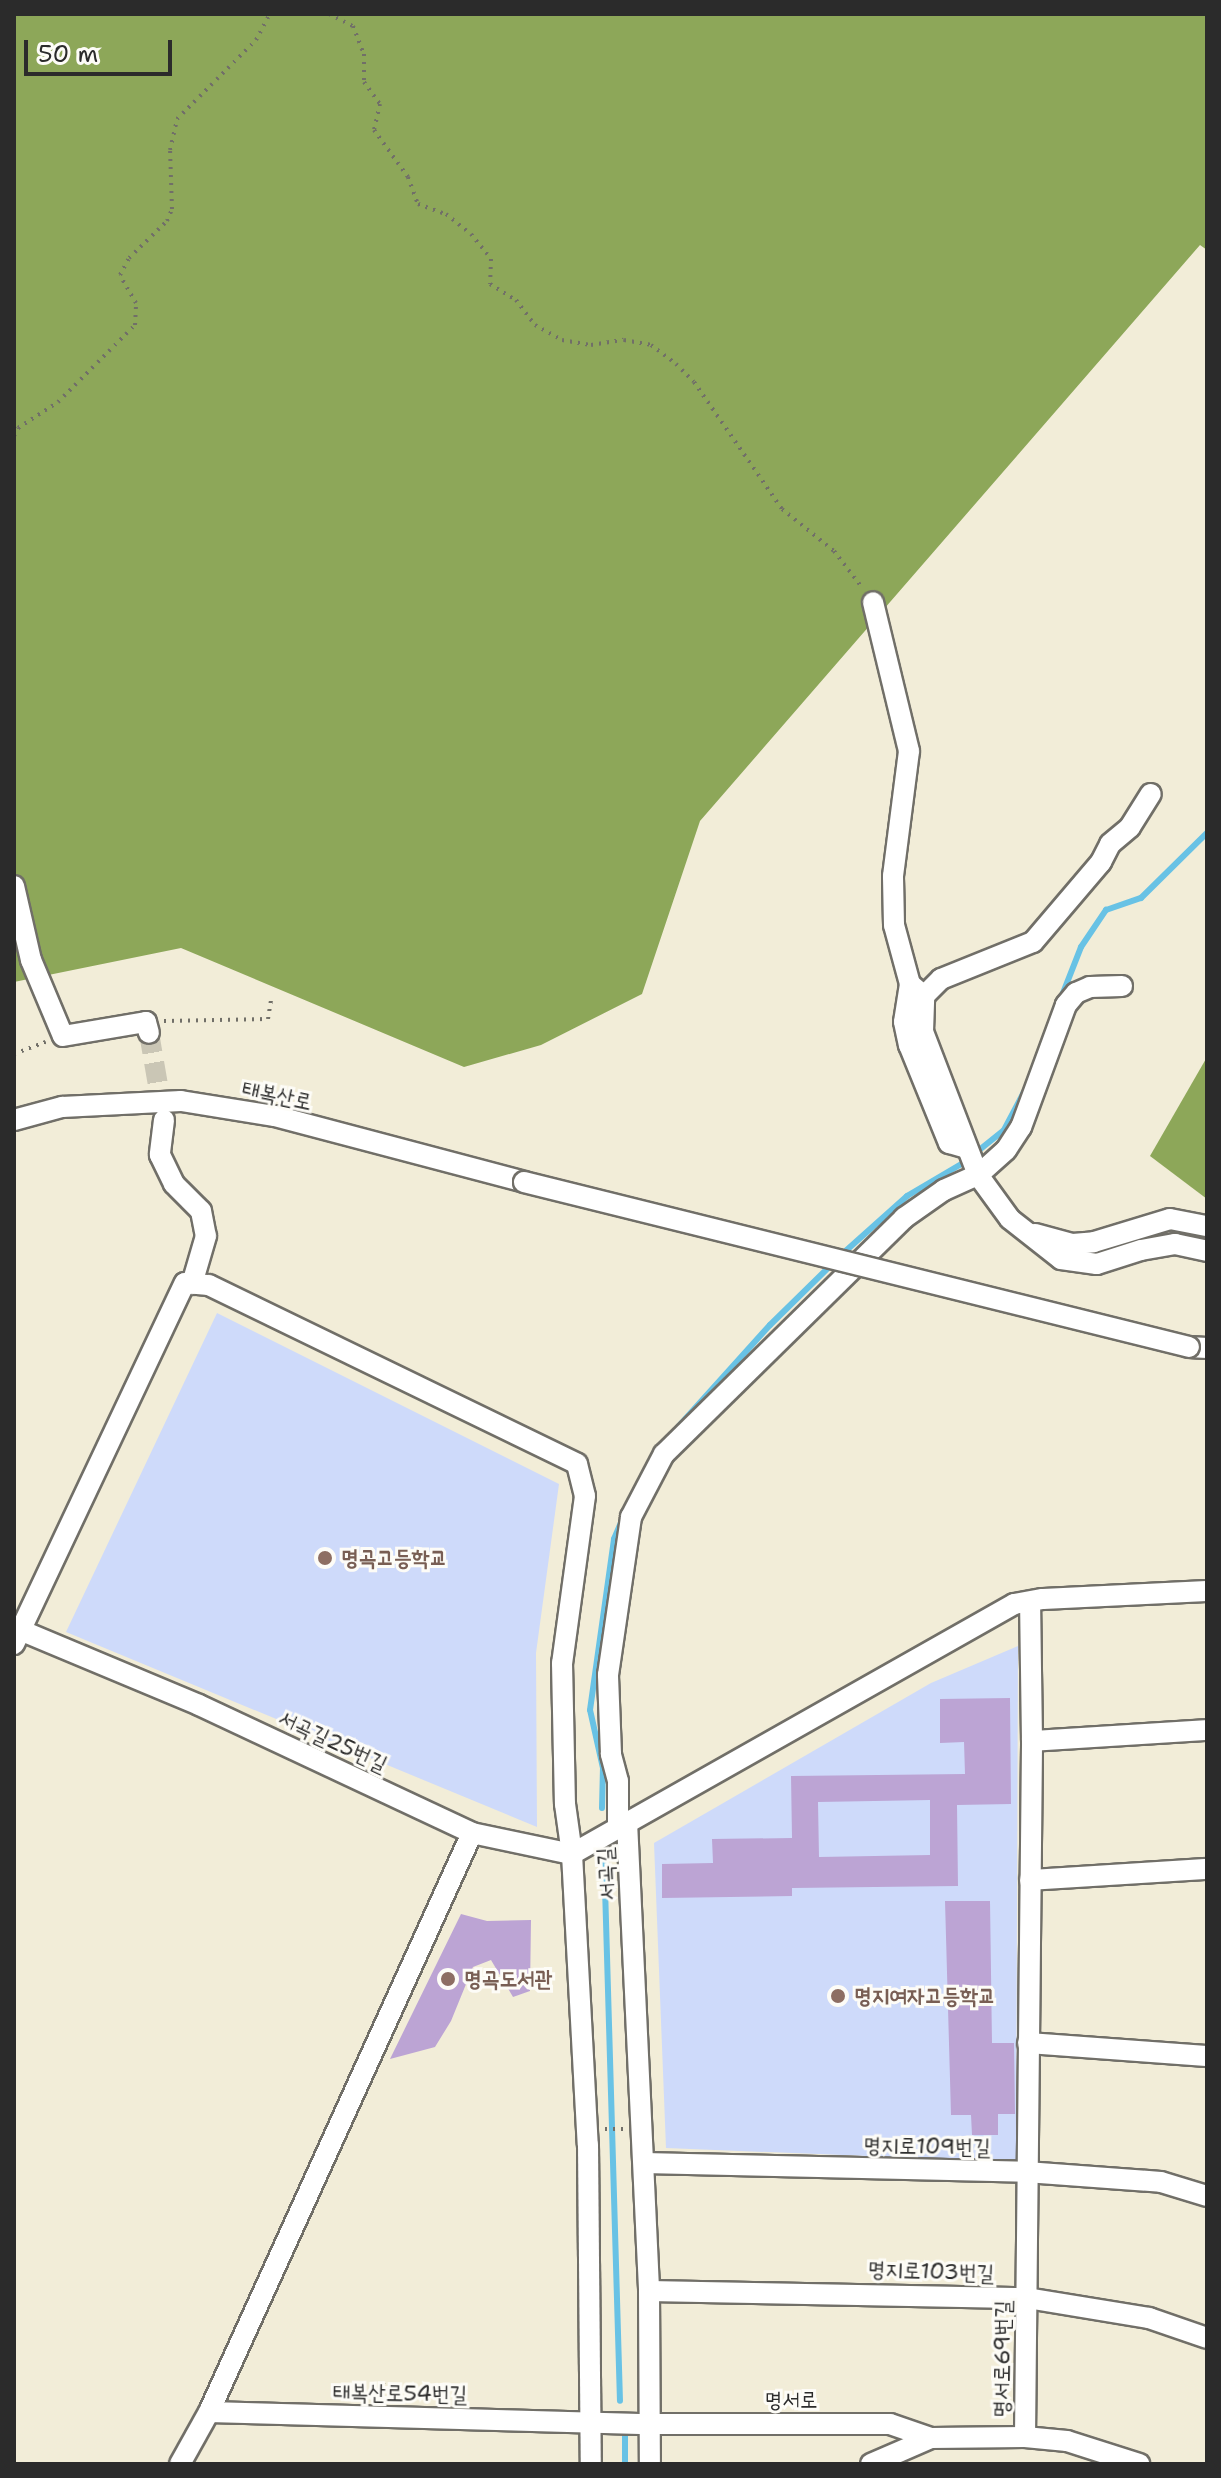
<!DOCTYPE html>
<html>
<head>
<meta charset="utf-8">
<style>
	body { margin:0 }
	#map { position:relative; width:1221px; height:2478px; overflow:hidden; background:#f2edd8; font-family:"Shantell Sans","Poor Story",sans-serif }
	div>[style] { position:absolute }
	.built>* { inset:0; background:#cedafa }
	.forest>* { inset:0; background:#8da759 }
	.stream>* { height:6px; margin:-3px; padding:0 3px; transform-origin:3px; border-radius:3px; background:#68c2e5 }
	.building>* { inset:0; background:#bca4d4 }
	.minor-tunnel>* { height:20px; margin-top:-10px; transform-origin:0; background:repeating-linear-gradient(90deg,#cac6b5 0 20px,transparent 0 30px) }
	.path>* { height:4px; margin-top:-2px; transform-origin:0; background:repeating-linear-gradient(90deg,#716f68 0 2px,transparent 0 8px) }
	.roads { filter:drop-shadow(2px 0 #716f68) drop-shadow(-2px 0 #716f68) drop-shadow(0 2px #716f68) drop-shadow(0 -2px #716f68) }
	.minor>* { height:20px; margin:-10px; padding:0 10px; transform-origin:10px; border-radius:10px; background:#fff }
	.bridges { filter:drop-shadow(2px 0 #716f68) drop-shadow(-2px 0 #716f68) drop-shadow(0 2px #716f68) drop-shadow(0 -2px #716f68) }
	.minor-bridge>* { height:20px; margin:-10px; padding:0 10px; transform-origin:10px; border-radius:10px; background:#fff }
	.dots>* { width:22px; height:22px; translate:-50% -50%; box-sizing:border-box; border:4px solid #fdfcf7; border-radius:50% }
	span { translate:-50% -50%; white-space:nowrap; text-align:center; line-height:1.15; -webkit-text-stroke:6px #fdfcf7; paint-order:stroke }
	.street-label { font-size:22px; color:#2b2b2b }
	.education-label { font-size:22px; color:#785e54; font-weight:700 }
	.left { translate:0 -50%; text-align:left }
	.frame { position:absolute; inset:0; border:16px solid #2b2b2b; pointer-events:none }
	.scale { position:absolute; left:24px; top:40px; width:148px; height:36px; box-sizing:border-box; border:4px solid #2b2b2b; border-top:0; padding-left:10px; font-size:24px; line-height:28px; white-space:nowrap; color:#2b2b2b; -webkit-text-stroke:6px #fdfcf7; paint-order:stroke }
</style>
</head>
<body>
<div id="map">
	<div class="built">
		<div style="clip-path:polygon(217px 1313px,559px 1484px,536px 1653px,537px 1827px,66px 1632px)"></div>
		<div style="clip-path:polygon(1018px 1646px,1016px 2162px,666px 2148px,654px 1843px,931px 1683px)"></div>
	</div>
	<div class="forest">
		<div style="clip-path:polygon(14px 14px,1207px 14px,1207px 250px,1200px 245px,700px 821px,642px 994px,541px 1045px,464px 1067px,181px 948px,14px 982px)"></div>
		<div style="clip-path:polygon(1207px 1057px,1207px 1199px,1150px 1156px)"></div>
	</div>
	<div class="stream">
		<div style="left:1061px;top:998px;width:55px;rotate:-68.6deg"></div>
		<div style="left:1081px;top:947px;width:45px;rotate:-56deg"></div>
		<div style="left:1106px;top:910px;width:37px;rotate:-19deg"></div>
		<div style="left:1141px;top:898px;width:93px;rotate:-44.6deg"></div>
		<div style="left:840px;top:1256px;width:90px;rotate:-41.8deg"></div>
		<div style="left:907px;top:1196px;width:65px;rotate:-30.5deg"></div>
		<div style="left:963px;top:1163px;width:53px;rotate:-38.8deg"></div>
		<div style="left:1004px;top:1130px;width:45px;rotate:-62.3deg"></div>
		<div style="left:678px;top:1427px;width:137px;rotate:-48deg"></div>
		<div style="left:770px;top:1325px;width:87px;rotate:-44.5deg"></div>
		<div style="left:602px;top:1808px;width:40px;rotate:-88.6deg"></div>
		<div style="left:603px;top:1768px;width:59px;rotate:-102.6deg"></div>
		<div style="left:590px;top:1710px;width:173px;rotate:-82deg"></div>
		<div style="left:614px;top:1539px;width:23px;rotate:-67deg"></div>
		<div style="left:604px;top:1853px;width:548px;rotate:88.33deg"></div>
		<div style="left:625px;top:2435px;width:29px;rotate:90deg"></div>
	</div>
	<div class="building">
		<div style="clip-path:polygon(evenodd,1010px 1698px,1011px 1804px,957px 1805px,958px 1886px,792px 1888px,792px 1896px,662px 1898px,662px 1864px,713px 1863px,712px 1839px,792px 1838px,791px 1776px,965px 1774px,964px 1742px,940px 1743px,940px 1699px,1010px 1698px,930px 1800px,930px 1855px,819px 1857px,818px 1802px,930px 1800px)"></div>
		<div style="clip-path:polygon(945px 1901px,990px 1901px,992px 2043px,1014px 2043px,1015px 2114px,998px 2114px,998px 2135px,972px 2135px,971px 2115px,951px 2115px)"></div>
		<div style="clip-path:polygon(461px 1914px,487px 1921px,531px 1920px,530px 1991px,513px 1997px,491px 1960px,473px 1967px,451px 2021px,435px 2047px,390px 2059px)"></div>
	</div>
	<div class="minor-tunnel">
		<div style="left:149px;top:1033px;width:88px;rotate:80.2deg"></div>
	</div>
	<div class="path">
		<div style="left:329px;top:14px;width:27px;rotate:27deg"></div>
		<div style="left:353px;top:26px;width:30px;rotate:69deg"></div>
		<div style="left:364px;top:54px;width:28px;rotate:90deg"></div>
		<div style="left:364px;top:82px;width:27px;rotate:54deg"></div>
		<div style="left:380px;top:104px;width:27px;rotate:103deg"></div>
		<div style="left:374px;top:130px;width:58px;rotate:54.1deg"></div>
		<div style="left:408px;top:177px;width:29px;rotate:70deg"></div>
		<div style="left:418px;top:204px;width:30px;rotate:20deg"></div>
		<div style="left:446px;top:214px;width:32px;rotate:39deg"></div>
		<div style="left:471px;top:234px;width:32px;rotate:51deg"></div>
		<div style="left:491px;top:259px;width:25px;rotate:92deg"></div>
		<div style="left:490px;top:284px;width:31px;rotate:32deg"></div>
		<div style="left:516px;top:300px;width:31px;rotate:53deg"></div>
		<div style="left:535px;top:325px;width:31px;rotate:29deg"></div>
		<div style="left:562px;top:340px;width:29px;rotate:10deg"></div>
		<div style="left:591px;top:345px;width:33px;rotate:-9deg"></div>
		<div style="left:624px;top:340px;width:27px;rotate:10deg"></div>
		<div style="left:651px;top:345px;width:31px;rotate:37deg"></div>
		<div style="left:676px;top:364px;width:25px;rotate:45deg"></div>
		<div style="left:694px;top:382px;width:155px;rotate:55.3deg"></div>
		<div style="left:782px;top:509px;width:67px;rotate:38.9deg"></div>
		<div style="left:834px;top:551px;width:44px;rotate:52.4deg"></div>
		<div style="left:14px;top:436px;width:9px;rotate:-63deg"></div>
		<div style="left:18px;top:428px;width:48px;rotate:-33deg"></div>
		<div style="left:58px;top:402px;width:109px;rotate:-45deg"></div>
		<div style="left:135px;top:325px;width:22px;rotate:-87deg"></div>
		<div style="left:136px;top:303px;width:32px;rotate:-120deg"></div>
		<div style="left:120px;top:275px;width:19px;rotate:-62deg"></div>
		<div style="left:129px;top:258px;width:53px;rotate:-44.2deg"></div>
		<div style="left:167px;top:221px;width:13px;rotate:-67deg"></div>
		<div style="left:172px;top:209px;width:59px;rotate:-91.9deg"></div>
		<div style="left:170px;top:150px;width:32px;rotate:-77deg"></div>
		<div style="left:177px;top:119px;width:112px;rotate:-45deg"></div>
		<div style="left:256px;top:40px;width:30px;rotate:-62deg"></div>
		<div style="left:164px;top:1021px;width:104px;rotate:-1.1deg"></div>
		<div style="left:268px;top:1019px;width:19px;rotate:-81deg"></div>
		<div style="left:14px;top:1054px;width:34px;rotate:-21deg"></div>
		<div style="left:605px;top:2129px;width:19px"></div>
		<div style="left:381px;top:2399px;width:16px;rotate:-72deg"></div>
	</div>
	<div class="roads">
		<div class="minor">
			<div style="left:14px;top:886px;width:76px;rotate:77.1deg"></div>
			<div style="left:31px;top:960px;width:82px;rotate:67.2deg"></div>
			<div style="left:63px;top:1036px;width:84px;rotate:-9.6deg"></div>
			<div style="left:146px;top:1022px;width:11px;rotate:75deg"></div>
			<div style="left:910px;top:984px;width:38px;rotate:99deg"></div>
			<div style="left:904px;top:1022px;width:24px;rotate:78deg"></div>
			<div style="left:909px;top:1045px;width:106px;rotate:67.8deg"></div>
			<div style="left:949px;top:1143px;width:19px;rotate:16deg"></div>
			<div style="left:1122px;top:986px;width:32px;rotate:178deg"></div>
			<div style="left:1090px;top:987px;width:15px;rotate:157deg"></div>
			<div style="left:1076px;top:993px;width:16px;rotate:130deg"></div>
			<div style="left:1066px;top:1005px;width:130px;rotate:110.2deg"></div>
			<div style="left:1021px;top:1127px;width:27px;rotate:123deg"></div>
			<div style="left:1006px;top:1150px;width:38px;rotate:138deg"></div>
			<div style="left:978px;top:1175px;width:54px;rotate:54deg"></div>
			<div style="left:1010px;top:1219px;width:65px;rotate:38.1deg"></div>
			<div style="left:1061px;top:1259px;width:36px;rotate:8deg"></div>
			<div style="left:1097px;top:1264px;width:46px;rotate:-17.7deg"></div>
			<div style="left:1141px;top:1250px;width:35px;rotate:-10deg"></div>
			<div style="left:1175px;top:1244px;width:33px;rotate:12deg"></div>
			<div style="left:924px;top:996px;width:24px;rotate:-45deg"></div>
			<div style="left:941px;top:979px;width:99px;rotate:-21.9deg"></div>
			<div style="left:1033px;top:942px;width:105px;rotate:-49.6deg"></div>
			<div style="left:1101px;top:862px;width:20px;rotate:-63deg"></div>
			<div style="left:1110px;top:844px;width:26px;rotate:-40deg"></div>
			<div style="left:1130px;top:827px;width:39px;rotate:-58deg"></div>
			<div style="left:14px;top:1120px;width:50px;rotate:-15.2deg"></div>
			<div style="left:62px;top:1107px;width:119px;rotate:-2.9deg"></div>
			<div style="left:181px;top:1101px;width:95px;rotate:9.1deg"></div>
			<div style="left:275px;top:1116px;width:258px;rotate:14.8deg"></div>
			<div style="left:164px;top:1120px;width:35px;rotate:97deg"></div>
			<div style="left:160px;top:1155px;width:32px;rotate:64deg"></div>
			<div style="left:174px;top:1184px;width:38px;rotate:45deg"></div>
			<div style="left:201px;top:1211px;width:25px;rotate:79deg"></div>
			<div style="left:206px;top:1236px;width:50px;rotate:106.3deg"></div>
			<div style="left:1035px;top:1234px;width:39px;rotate:15deg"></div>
			<div style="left:1073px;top:1244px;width:21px;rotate:-5deg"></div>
			<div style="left:1094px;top:1242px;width:79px;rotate:-16.8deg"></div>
			<div style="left:1170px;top:1219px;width:38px;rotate:11deg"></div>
			<div style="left:1189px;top:1347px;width:18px;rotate:3deg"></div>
			<div style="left:20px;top:1630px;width:194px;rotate:22.7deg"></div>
			<div style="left:199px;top:1705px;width:302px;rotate:25.1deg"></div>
			<div style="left:472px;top:1833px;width:102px;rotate:11.9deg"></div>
			<div style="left:572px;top:1854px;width:508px;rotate:-29.49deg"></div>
			<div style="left:1014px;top:1604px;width:29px;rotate:-10deg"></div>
			<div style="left:1043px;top:1599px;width:164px;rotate:-2.8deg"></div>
			<div style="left:14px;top:1644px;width:399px;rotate:-64.7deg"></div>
			<div style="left:185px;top:1283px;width:24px;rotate:5deg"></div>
			<div style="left:209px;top:1285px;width:409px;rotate:25.9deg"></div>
			<div style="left:577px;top:1464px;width:33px;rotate:76deg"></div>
			<div style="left:585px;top:1496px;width:169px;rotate:97.8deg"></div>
			<div style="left:562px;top:1663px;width:141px;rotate:88.8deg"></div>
			<div style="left:565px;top:1804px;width:50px;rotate:82deg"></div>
			<div style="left:572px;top:1854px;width:291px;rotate:86.9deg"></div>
			<div style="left:588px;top:2145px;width:319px;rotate:89.5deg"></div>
			<div style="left:1032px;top:1741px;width:175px;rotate:-3.6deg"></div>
			<div style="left:627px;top:1822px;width:470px;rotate:87.3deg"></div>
			<div style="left:649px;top:2291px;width:173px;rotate:89.7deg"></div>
			<div style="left:618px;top:1828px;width:47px;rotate:-90deg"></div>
			<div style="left:618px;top:1781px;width:28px;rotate:-105deg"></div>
			<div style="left:611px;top:1754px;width:79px;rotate:-92.2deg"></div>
			<div style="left:608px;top:1675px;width:160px;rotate:-81.7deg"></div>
			<div style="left:631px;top:1517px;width:71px;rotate:-62.4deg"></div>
			<div style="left:664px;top:1454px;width:337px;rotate:-44.5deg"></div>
			<div style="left:904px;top:1218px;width:49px;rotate:-35deg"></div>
			<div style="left:944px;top:1190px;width:37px;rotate:-24deg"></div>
			<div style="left:978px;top:1175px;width:153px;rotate:-111deg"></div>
			<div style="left:923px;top:1032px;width:36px;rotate:-88deg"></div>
			<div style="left:924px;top:996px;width:18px;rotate:-139deg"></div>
			<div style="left:910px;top:984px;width:61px;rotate:-105.2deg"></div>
			<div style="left:894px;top:925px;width:49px;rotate:-91.2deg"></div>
			<div style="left:893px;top:876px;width:126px;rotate:-82.7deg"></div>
			<div style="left:909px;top:751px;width:153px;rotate:-103.6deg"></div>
			<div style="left:1030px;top:1880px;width:177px;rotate:-3.6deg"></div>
			<div style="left:1028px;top:2043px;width:179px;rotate:4.2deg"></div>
			<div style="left:644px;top:2163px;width:382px;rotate:1.3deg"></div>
			<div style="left:1026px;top:2172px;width:135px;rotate:4.2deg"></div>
			<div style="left:1161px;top:2182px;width:48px;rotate:16.9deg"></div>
			<div style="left:649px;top:2291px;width:378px;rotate:1.1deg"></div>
			<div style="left:1027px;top:2298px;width:124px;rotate:9.3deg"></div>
			<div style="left:1149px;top:2318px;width:61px;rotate:19deg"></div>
			<div style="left:209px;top:2412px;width:636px;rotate:-65.57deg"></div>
			<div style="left:1025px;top:2437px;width:696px;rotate:-89.42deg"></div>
			<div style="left:1032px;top:1741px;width:139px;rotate:-90.8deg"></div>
			<div style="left:180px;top:2464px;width:60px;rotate:-60.9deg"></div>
			<div style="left:209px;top:2412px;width:440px;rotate:1.6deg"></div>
			<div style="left:649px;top:2424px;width:241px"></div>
			<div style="left:890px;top:2424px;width:43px;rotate:18.9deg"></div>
			<div style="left:871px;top:2464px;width:65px;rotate:-23.4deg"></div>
			<div style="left:931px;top:2438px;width:94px;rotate:-0.6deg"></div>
			<div style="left:1025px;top:2437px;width:42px;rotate:5.4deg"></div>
			<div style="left:1067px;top:2441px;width:76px;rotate:17.7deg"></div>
		</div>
	</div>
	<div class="bridges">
		<div class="minor-bridge">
			<div style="left:524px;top:1182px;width:685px;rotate:13.93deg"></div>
		</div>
	</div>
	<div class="dots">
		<div style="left:325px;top:1558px;background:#8d6e63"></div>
		<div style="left:448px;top:1979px;background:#8d6e63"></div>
		<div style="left:838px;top:1996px;background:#8d6e63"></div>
	</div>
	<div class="street-label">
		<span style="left:277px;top:1095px;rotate:12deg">태복산로</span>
		<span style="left:333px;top:1741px;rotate:25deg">서곡길25번길</span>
		<span style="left:606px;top:1874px;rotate:-93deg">서곡길</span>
		<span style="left:927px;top:2146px;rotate:1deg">명지로109번길</span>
		<span style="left:931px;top:2271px;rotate:2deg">명지로103번길</span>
		<span style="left:1002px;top:2359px;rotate:-89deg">명서로69번길</span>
		<span style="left:400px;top:2393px;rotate:1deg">태복산로54번길</span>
		<span style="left:791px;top:2400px">명서로</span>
	</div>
	<div class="education-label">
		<span class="left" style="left:341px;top:1558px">명곡고등학교</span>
		<span class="left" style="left:464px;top:1979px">명곡도서관</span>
		<span class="left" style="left:854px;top:1996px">명지여자고등학교</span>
	</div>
	<div class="frame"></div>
	<div class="scale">50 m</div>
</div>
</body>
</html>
